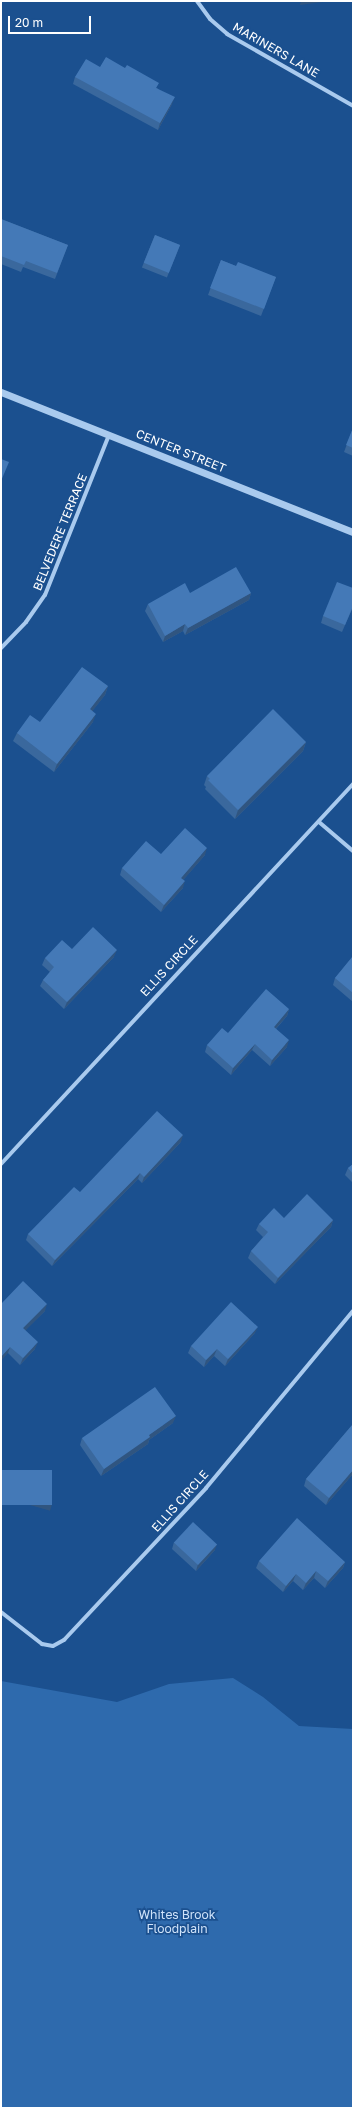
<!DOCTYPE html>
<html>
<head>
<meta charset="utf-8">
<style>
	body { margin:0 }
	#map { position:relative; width:354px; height:2109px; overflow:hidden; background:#1b508f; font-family:"Golos Text",sans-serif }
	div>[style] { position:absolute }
	.green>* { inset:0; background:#2e6aad }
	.minor>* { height:4px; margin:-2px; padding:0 2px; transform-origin:2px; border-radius:2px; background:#a9caee }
	.tertiary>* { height:7px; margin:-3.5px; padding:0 3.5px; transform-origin:3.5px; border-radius:3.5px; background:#a9caee }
	.wall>* { inset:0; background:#3a689d; transform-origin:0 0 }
	.shaded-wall>* { inset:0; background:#305580; transform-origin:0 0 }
	.building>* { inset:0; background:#4479b7; transform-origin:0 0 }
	span { translate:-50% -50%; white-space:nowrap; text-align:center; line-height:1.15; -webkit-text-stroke:3.5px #1b508f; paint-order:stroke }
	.street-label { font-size:12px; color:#fff }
	.park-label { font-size:12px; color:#cfe3fa }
	.frame { position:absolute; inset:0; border:2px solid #fff; pointer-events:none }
	.scale { position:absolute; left:8px; top:16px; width:83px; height:18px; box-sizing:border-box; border:2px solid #fff; border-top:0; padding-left:5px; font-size:12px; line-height:14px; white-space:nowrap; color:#fff; -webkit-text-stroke:3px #1b508f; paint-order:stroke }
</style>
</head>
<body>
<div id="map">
	<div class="green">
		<div style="clip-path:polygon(233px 1678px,263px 1697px,299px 1726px,353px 1729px,353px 2108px,1px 2108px,1px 1681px,117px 1702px,169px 1684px)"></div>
	</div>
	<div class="minor">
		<div style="left:197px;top:1px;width:22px;rotate:54deg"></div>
		<div style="left:210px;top:19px;width:23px;rotate:41deg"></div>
		<div style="left:227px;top:34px;width:145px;rotate:29.7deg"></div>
		<div style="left:1px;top:648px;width:36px;rotate:-46deg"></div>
		<div style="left:26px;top:622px;width:33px;rotate:-55deg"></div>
		<div style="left:45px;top:595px;width:172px;rotate:-68.2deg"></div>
		<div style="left:319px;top:822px;width:45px;rotate:40.5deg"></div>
		<div style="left:1px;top:1164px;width:518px;rotate:-47.19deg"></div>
		<div style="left:1px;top:1612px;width:52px;rotate:38deg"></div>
		<div style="left:42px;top:1644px;width:11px;rotate:10deg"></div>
		<div style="left:53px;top:1646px;width:13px;rotate:-29deg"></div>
		<div style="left:64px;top:1640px;width:208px;rotate:-46.9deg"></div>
		<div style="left:206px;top:1488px;width:230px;rotate:-50.3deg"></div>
	</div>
	<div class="tertiary">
		<div style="left:1px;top:392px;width:379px;rotate:21.7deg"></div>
	</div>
	<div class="wall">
		<div style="clip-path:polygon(100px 67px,157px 88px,172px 104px,158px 130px,73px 84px,75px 77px)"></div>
		<div style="clip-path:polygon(1px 219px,68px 245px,55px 279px,23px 267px,21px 272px,1px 264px)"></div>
		<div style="left:155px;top:235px;width:27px;height:35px;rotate:22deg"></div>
		<div style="clip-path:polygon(221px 260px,236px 266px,276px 277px,261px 316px,208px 295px)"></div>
		<div style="clip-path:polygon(353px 428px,353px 456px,344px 452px)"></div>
		<div style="clip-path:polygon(251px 593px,249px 600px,185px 635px,183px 631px,163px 642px,145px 611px,148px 604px)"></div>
		<div style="clip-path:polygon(353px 607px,342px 632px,321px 623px,323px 616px)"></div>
		<div style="clip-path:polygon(108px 686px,105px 695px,92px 711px,93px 722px,54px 772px,13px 741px,17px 733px,40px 722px)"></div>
		<div style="clip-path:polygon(306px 742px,303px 751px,235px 819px,205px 789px,206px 787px,204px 785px,207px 776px)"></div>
		<div style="clip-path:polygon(161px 854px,205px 855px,183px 880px,183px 888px,161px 912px,120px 875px,122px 868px)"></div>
		<div style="clip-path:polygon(72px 949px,114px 957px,64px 1009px,40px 986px,43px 980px,50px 972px,42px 965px,45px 958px)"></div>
		<div style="clip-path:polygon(353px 956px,353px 1002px,333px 985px,335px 978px)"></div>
		<div style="clip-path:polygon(289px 1009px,287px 1016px,276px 1029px,287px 1047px,270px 1066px,252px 1050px,231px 1075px,205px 1052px,207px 1045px,228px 1033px)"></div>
		<div style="clip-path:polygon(181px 1142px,142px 1183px,138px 1179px,52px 1266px,26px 1240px,28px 1234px)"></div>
		<div style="clip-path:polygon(353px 1164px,353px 1183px,345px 1175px,348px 1168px)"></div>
		<div style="clip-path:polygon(284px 1218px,333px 1220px,331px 1227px,275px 1284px,248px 1258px,251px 1251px,263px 1237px,256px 1230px,259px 1224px)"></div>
		<div style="clip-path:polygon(1px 1304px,45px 1311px,25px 1330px,35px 1349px,20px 1365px,8px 1353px)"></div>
		<div style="clip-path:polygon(255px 1333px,225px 1366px,214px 1356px,204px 1367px,188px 1353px,191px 1346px)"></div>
		<div style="clip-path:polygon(173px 1423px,149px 1440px,148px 1444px,101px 1476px,80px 1445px,82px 1438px)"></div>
		<div style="clip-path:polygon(353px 1424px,353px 1474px,326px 1505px,304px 1486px,306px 1479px)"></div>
		<div style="clip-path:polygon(174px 1542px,215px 1550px,196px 1571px,172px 1549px)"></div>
		<div style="clip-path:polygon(259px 1561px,345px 1562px,343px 1568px,325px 1588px,314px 1578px,303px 1590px,293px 1581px,283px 1592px,256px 1568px)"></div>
	</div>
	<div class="shaded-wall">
		<div style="clip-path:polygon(301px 1px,330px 1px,300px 5px)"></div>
		<div style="clip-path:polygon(175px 97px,172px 104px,158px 130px,160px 123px)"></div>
		<div style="clip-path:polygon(251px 593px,249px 600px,185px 635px,188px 628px)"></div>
		<div style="clip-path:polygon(185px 624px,183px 631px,163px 642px,165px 636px)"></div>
		<div style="clip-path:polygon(108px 686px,105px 695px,87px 718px,90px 709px)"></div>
		<div style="clip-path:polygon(96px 714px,93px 722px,54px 772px,57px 764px)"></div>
		<div style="clip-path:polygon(306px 742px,303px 751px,235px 819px,238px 810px)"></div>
		<div style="clip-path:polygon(207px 848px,205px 855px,179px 885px,181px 878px)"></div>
		<div style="clip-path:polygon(185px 881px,183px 888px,161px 912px,164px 905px)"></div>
		<div style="clip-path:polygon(117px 950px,114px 957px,64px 1009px,67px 1002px)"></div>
		<div style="clip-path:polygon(289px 1009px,287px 1016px,271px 1034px,274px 1027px)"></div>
		<div style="clip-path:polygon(289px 1040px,287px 1047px,270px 1066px,272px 1060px)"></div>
		<div style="clip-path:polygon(255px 1044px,252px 1050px,231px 1075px,233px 1068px)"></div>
		<div style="clip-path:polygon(183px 1135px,181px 1142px,142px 1183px,144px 1177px)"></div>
		<div style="clip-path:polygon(140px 1173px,138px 1179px,52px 1266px,55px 1260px)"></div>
		<div style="clip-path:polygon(333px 1220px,331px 1227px,275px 1284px,278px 1278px)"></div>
		<div style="clip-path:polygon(47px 1304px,45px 1311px,21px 1335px,23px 1328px)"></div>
		<div style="clip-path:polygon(258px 1327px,255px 1333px,225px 1366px,228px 1359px)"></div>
		<div style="clip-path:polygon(38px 1342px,35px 1349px,20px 1365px,23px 1358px)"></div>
		<div style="clip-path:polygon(10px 1347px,8px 1353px,1px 1361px,1px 1357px)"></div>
		<div style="clip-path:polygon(217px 1349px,214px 1356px,204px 1367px,206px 1360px)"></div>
		<div style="clip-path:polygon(176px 1416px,173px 1423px,149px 1440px,148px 1444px,101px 1476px,104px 1469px,149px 1435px)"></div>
		<div style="clip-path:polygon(353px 1470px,353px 1474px,326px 1505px,329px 1498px)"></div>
		<div style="left:52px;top:1504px;width:7px;height:51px;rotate:106deg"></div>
		<div style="clip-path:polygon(217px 1544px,215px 1550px,196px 1571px,198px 1564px)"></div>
		<div style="clip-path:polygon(345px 1562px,343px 1568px,325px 1588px,328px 1581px)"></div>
		<div style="clip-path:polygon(316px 1571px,314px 1578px,303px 1590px,306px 1583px)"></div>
		<div style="clip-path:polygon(296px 1574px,293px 1581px,283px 1592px,286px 1586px)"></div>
	</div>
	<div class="building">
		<div style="clip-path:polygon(106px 57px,125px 68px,127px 65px,159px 83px,156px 88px,175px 97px,160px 123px,75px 77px,86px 59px,100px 67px)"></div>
		<div style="clip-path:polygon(1px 219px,68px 245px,57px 273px,26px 261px,24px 265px,1px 256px)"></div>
		<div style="left:155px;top:235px;width:27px;height:30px;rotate:22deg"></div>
		<div style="clip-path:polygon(221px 260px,236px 266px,238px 262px,276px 277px,264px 309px,210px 288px)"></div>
		<div style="clip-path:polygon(353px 428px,353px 448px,346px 445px)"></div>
		<div style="clip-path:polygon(1px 459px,9px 462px,1px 481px)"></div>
		<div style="clip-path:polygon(236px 567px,251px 593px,188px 628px,185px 624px,165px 636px,148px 604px,185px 583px,190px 593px)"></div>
		<div style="clip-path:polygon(337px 582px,353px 588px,353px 606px,345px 625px,323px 616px)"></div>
		<div style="clip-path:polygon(82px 667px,108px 686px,90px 709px,96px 714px,57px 764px,17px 733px,30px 715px,40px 722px)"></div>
		<div style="clip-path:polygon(273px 709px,306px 742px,238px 810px,208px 780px,210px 779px,207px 776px)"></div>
		<div style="clip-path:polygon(185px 828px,207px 848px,181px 878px,185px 881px,164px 905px,122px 868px,146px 841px,161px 854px)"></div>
		<div style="clip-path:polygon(93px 927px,117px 950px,67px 1002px,43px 980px,54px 967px,45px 958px,62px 940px,72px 949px)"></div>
		<div style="clip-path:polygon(353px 956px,353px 993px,335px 978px)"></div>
		<div style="clip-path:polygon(266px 989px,289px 1009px,274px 1027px,289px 1040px,272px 1060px,255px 1044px,233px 1068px,207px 1045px,222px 1028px,228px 1033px)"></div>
		<div style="clip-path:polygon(157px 1111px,183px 1135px,144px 1177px,140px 1173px,55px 1260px,28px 1234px,74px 1187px,80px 1192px)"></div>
		<div style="clip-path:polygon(353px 1164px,353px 1174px,348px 1168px)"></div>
		<div style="clip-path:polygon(307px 1194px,333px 1220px,278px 1278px,251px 1251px,268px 1232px,259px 1224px,274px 1208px,284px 1218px)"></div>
		<div style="clip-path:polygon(23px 1281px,47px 1304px,23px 1328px,38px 1342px,23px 1358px,10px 1347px,1px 1357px,1px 1304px)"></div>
		<div style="clip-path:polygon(231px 1302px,258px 1327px,228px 1359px,217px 1349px,206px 1360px,191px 1346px)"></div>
		<div style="clip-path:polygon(155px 1387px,176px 1416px,149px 1435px,150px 1437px,104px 1469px,82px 1438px)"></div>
		<div style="clip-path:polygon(353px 1424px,353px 1470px,329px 1498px,306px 1479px)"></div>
		<div style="left:1px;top:1470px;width:51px;height:35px"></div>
		<div style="clip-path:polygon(297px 1518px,345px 1562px,328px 1581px,316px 1571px,306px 1583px,296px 1574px,286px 1586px,259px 1561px)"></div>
		<div style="left:193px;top:1522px;width:33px;height:28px;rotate:43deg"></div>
	</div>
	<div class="street-label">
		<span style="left:276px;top:50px;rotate:30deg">MARINERS LANE</span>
		<span style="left:181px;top:451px;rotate:22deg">CENTER STREET</span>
		<span style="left:60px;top:532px;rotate:-68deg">BELVEDERE TERRACE</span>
		<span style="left:169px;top:966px;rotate:-47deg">ELLIS CIRCLE</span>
		<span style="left:180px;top:1501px;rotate:-48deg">ELLIS CIRCLE</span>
	</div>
	<div class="park-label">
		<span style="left:177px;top:1922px">Whites Brook<br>Floodplain</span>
	</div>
	<div class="frame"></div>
	<div class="scale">20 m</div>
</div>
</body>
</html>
